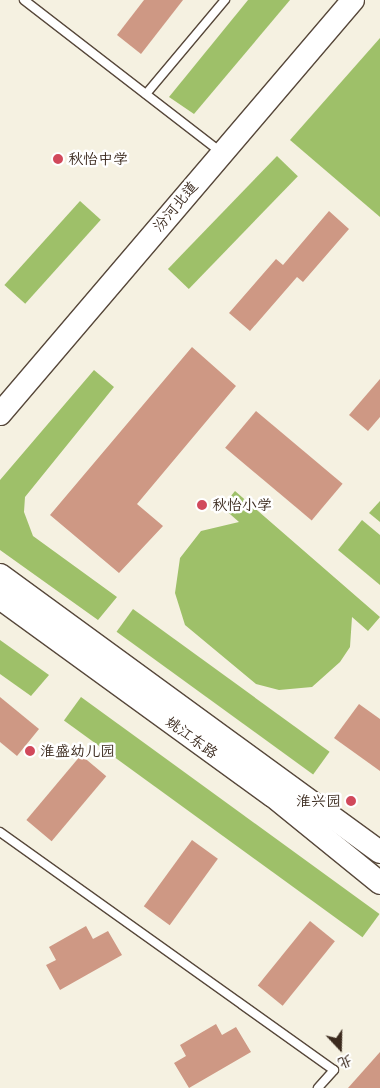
<!DOCTYPE html>
<html>
<head>
<meta charset="utf-8">
<style>
	body { margin:0 }
	#map { position:relative; width:380px; height:1088px; overflow:hidden; background:#f5f1e1; font-family:"Patrick Hand","LXGW WenKai TC",sans-serif }
	div>[style] { position:absolute }
	.green>* { inset:0; background:#9ec069; transform-origin:0 0 }
	.building>* { inset:0; background:#ce9884; transform-origin:0 0 }
	.roads { filter:drop-shadow(1px 0 #57483b) drop-shadow(-1px 0 #57483b) drop-shadow(0 1px #57483b) drop-shadow(0 -1px #57483b) }
	.lane>* { height:8px; margin:-4px; padding:0 4px; transform-origin:4px; border-radius:4px; background:#fff }
	.secondary>* { height:22px; margin:-11px; padding:0 11px; transform-origin:11px; border-radius:11px; background:#fff }
	.dots>* { width:14px; height:14px; translate:-50% -50%; box-sizing:border-box; border:2px solid #fff; border-radius:50% }
	span { translate:-50% -50%; white-space:nowrap; text-align:center; line-height:1.15; -webkit-text-stroke:5px #fff; paint-order:stroke }
	.poi-label { font-size:15px; color:#3b2a1e }
	.left { translate:0 -50%; text-align:left }
	.right { translate:-100% -50%; text-align:right }
	.street-label { font-size:15px; color:#3b2a1e }
	.north { position:absolute; left:315px; top:1023px; width:50px; height:50px; -webkit-text-stroke:4px #fff; paint-order:stroke; rotate:159deg; font-size:14px; font-weight:700; line-height:20px; text-align:center; color:#3b2a1e }
	.north::after { content:''; display:block; margin:auto; width:18px; height:22px; background:#3b2a1e; clip-path:polygon(50% 0,100% 100%,50% 72%,0 100%) }
</style>
</head>
<body>
<div id="map">
	<div class="green">
		<div style="clip-path:polygon(248px 0,290px 0,194px 114px,169px 97px)"></div>
		<div style="clip-path:polygon(380px 38px,380px 217px,290px 140px)"></div>
		<div style="left:277px;top:156px;width:29px;height:157px;rotate:44deg"></div>
		<div style="left:80px;top:201px;width:28px;height:113px;rotate:42deg"></div>
		<div style="clip-path:polygon(94px 370px,114px 387px,25px 497px,24px 512px,33px 536px,117px 597px,98px 620px,0 550px,0 480px)"></div>
		<div style="clip-path:polygon(235px 491px,380px 617px,368px 631px,352px 617px,350px 647px,340px 662px,312px 687px,279px 690px,256px 684px,185px 625px,175px 593px,180px 558px,201px 531px,239px 522px,222px 507px)"></div>
		<div style="clip-path:polygon(380px 501px,380px 522px,369px 513px)"></div>
		<div style="clip-path:polygon(362px 520px,380px 535px,380px 585px,338px 550px)"></div>
		<div style="left:133px;top:609px;width:243px;height:28px;rotate:36deg"></div>
		<div style="clip-path:polygon(0 640px,49px 675px,31px 696px,0 674px)"></div>
		<div style="left:81px;top:697px;width:369px;height:29px;rotate:36deg"></div>
	</div>
	<div class="building">
		<div style="clip-path:polygon(144px 0,183px 0,141px 54px,117px 35px)"></div>
		<div style="clip-path:polygon(329px 211px,349px 229px,303px 282px,297px 277px,250px 331px,229px 313px,276px 259px,283px 265px)"></div>
		<div style="clip-path:polygon(192px 347px,236px 386px,137px 504px,163px 526px,119px 573px,50px 515px)"></div>
		<div style="clip-path:polygon(380px 379px,380px 417px,368px 431px,349px 415px)"></div>
		<div style="left:256px;top:411px;width:113px;height:48px;rotate:40deg"></div>
		<div style="clip-path:polygon(0 697px,39px 729px,17px 756px,0 742px)"></div>
		<div style="clip-path:polygon(359px 704px,380px 719px,380px 771px,334px 738px)"></div>
		<div style="left:81px;top:755px;width:33px;height:85px;rotate:40deg"></div>
		<div style="left:192px;top:840px;width:32px;height:82px;rotate:36deg"></div>
		<div style="left:310px;top:921px;width:32px;height:83px;rotate:39deg"></div>
		<div style="clip-path:polygon(86px 926px,93px 939px,108px 931px,122px 955px,60px 990px,46px 965px,56px 960px,49px 947px)"></div>
		<div style="clip-path:polygon(216px 1024px,222px 1035px,236px 1027px,251px 1052px,189px 1088px,174px 1063px,186px 1056px,180px 1045px)"></div>
		<div style="clip-path:polygon(380px 1052px,380px 1088px,348px 1088px)"></div>
	</div>
	<div class="roads">
		<div class="lane">
			<div style="left:24px;top:0;width:249px;rotate:37.7deg"></div>
			<div style="left:146px;top:94px;width:123px;rotate:-50deg"></div>
			<div style="left:0;top:832px;width:410px;rotate:35.5deg"></div>
			<div style="left:334px;top:1070px;width:24px;rotate:132deg"></div>
		</div>
		<div class="secondary">
			<div style="left:0;top:414px;width:544px;rotate:-49.55deg"></div>
			<div style="left:0;top:575px;width:470px;rotate:36.1deg"></div>
			<div style="left:0;top:598px;width:337px;rotate:36deg"></div>
			<div style="left:273px;top:796px;width:138px;rotate:39.1deg"></div>
		</div>
	</div>
	<div class="dots">
		<div style="left:58px;top:159px;background:#d1495b"></div>
		<div style="left:202px;top:505px;background:#d1495b"></div>
		<div style="left:30px;top:751px;background:#d1495b"></div>
		<div style="left:351px;top:801px;background:#d1495b"></div>
	</div>
	<div class="poi-label">
		<span class="left" style="left:68px;top:159px">秋怡中学</span>
		<span class="left" style="left:212px;top:505px">秋怡小学</span>
		<span class="left" style="left:40px;top:751px">淮盛幼儿园</span>
		<span class="right" style="left:341px;top:801px">淮兴园</span>
	</div>
	<div class="street-label">
		<span style="left:175px;top:206px;rotate:-50deg">汾河北道</span>
		<span style="left:192px;top:737px;rotate:36deg">姚江东路</span>
	</div>
	<div class="north">北</div>
</div>
</body>
</html>
